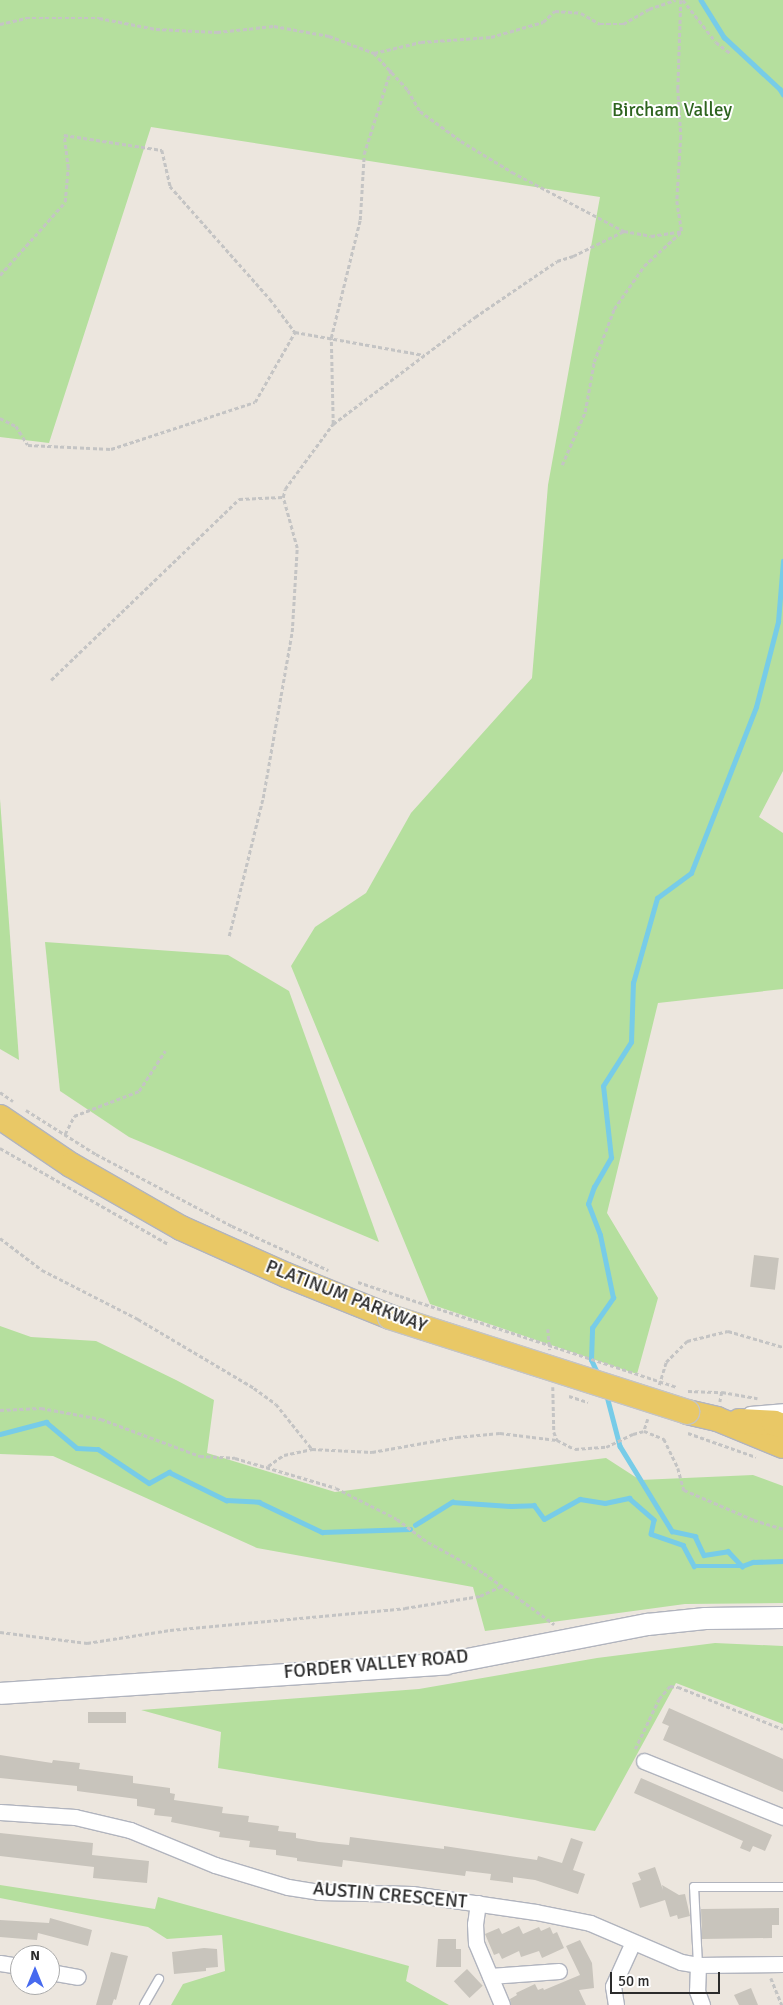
<!DOCTYPE html>
<html>
<head>
<meta charset="utf-8">
<style>
	body { margin:0 }
	#map { position:relative; width:783px; height:2005px; overflow:hidden; background:#ece6de; font-family:Signika,sans-serif }
	div>[style] { position:absolute }
	.green>* { inset:0; background:#b5df9e }
	.stream>* { height:4.5px; margin:-2.25px; padding:0 2.25px; transform-origin:2.25px; border-radius:2.25px; background:#77cce8 }
	.building>* { inset:0; background:#c8c4bc; transform-origin:0 0 }
	.path>* { height:2.5px; margin-top:-1.25px; transform-origin:0; background:repeating-linear-gradient(90deg,#c4c4c4 0 4px,transparent 0 6.5px) }
	.roads { filter:drop-shadow(1px 0 #b1b4be) drop-shadow(-1px 0 #b1b4be) drop-shadow(0 1px #b1b4be) drop-shadow(0 -1px #b1b4be) }
	.lane>* { height:8px; margin:-4px; padding:0 4px; transform-origin:4px; border-radius:4px; background:#fff }
	.street>* { height:15px; margin:-7.5px; padding:0 7.5px; transform-origin:7.5px; border-radius:7.5px; background:#fff }
	.secondary>* { height:21px; margin:-10.5px; padding:0 10.5px; transform-origin:10.5px; border-radius:10.5px; background:#fff }
	.primary>* { height:24px; margin:-12px; padding:0 12px; transform-origin:12px; border-radius:12px; background:#e9c866 }
	.path-bridge>* { height:2.5px; margin-top:-1.25px; transform-origin:0; background:repeating-linear-gradient(90deg,#c4c4c4 0 4px,transparent 0 6.5px) }
	.bridges { filter:drop-shadow(1px 0 #c4c4c4) drop-shadow(-1px 0 #c4c4c4) drop-shadow(0 1px #c4c4c4) drop-shadow(0 -1px #c4c4c4) }
	.primary-bridge>* { height:24px; margin:-12px; padding:0 12px; transform-origin:12px; border-radius:12px; background:#e9c866 }
	span { translate:-50% -50%; white-space:nowrap; text-align:center; line-height:1.15; -webkit-text-stroke:4px #fff; paint-order:stroke }
	.park-label { font-size:19px; color:#2e641f }
	.street-label { font-size:19px; color:#2b2b2b }
	.north { position:absolute; left:10px; top:1945px; width:50px; height:50px; box-sizing:border-box; background:#fff; border:1px solid #aaa; border-radius:50%; rotate:0deg; font-size:14px; font-weight:700; line-height:20px; text-align:center; color:#2b2b2b }
	.north::after { content:''; display:block; margin:auto; width:18px; height:22px; background:#476aef; clip-path:polygon(50% 0,100% 100%,50% 72%,0 100%) }
	.scale { position:absolute; left:610px; top:1972px; width:110px; height:22px; box-sizing:border-box; border:2px solid #2b2b2b; border-top:0; padding-left:6px; font-size:15px; line-height:18px; white-space:nowrap; color:#2b2b2b; -webkit-text-stroke:4px #fff; paint-order:stroke }
</style>
</head>
<body>
<div id="map">
	<div class="green">
		<div style="clip-path:polygon(0 0,783px 0,783px 771px,759px 817px,783px 833px,783px 989px,658px 1003px,607px 1213px,658px 1298px,637px 1374px,430px 1304px,291px 966px,315px 927px,366px 893px,411px 813px,532px 678px,548px 485px,600px 197px,151px 127px,49px 443px,0 437px)"></div>
		<div style="clip-path:polygon(0 799px,19px 1060px,0 1049px)"></div>
		<div style="clip-path:polygon(45px 942px,228px 955px,289px 991px,379px 1242px,129px 1137px,60px 1091px)"></div>
		<div style="clip-path:polygon(0 1326px,31px 1337px,96px 1341px,176px 1380px,214px 1400px,207px 1453px,335px 1492px,606px 1458px,640px 1480px,753px 1475px,783px 1486px,783px 1603px,685px 1604px,485px 1631px,473px 1587px,257px 1548px,53px 1456px,0 1454px)"></div>
		<div style="clip-path:polygon(715px 1643px,783px 1646px,783px 1724px,676px 1683px,595px 1831px,218px 1768px,221px 1732px,141px 1710px,419px 1689px,597px 1658px)"></div>
		<div style="clip-path:polygon(0 1885px,155px 1909px,158px 1897px,409px 1966px,406px 1981px,449px 2005px,171px 2005px,183px 1984px,225px 1971px,222px 1935px,167px 1939px,148px 1927px,0 1898px)"></div>
	</div>
	<div class="stream">
		<div style="left:701px;top:0;width:44px;rotate:58.1deg"></div>
		<div style="left:724px;top:37px;width:76px;rotate:42.9deg"></div>
		<div style="left:780px;top:89px;width:6px;rotate:59deg"></div>
		<div style="left:598px;top:1375px;width:17px;rotate:-115deg"></div>
		<div style="left:591px;top:1360px;width:32px;rotate:-88deg"></div>
		<div style="left:592px;top:1328px;width:37px;rotate:-55deg"></div>
		<div style="left:613px;top:1298px;width:64px;rotate:-101.7deg"></div>
		<div style="left:600px;top:1235px;width:33px;rotate:-111deg"></div>
		<div style="left:588px;top:1204px;width:18px;rotate:-71deg"></div>
		<div style="left:594px;top:1187px;width:34px;rotate:-60deg"></div>
		<div style="left:611px;top:1158px;width:72px;rotate:-96.3deg"></div>
		<div style="left:603px;top:1086px;width:52px;rotate:-57.5deg"></div>
		<div style="left:631px;top:1042px;width:59px;rotate:-88.1deg"></div>
		<div style="left:633px;top:983px;width:88px;rotate:-74.2deg"></div>
		<div style="left:657px;top:898px;width:42px;rotate:-36.3deg"></div>
		<div style="left:691px;top:873px;width:178px;rotate:-68.6deg"></div>
		<div style="left:756px;top:707px;width:88px;rotate:-75.5deg"></div>
		<div style="left:778px;top:622px;width:61px;rotate:-85.3deg"></div>
		<div style="left:607px;top:1396px;width:52px;rotate:75.4deg"></div>
		<div style="left:620px;top:1446px;width:100px;rotate:58.5deg"></div>
		<div style="left:672px;top:1531px;width:24px;rotate:12deg"></div>
		<div style="left:695px;top:1536px;width:21px;rotate:65deg"></div>
		<div style="left:704px;top:1555px;width:24px;rotate:-9deg"></div>
		<div style="left:728px;top:1551px;width:21px;rotate:47deg"></div>
		<div style="left:0;top:1434px;width:48px;rotate:-14.6deg"></div>
		<div style="left:46px;top:1422px;width:40px;rotate:40deg"></div>
		<div style="left:77px;top:1448px;width:21px;rotate:3deg"></div>
		<div style="left:98px;top:1449px;width:61px;rotate:33.7deg"></div>
		<div style="left:149px;top:1483px;width:23px;rotate:-29deg"></div>
		<div style="left:169px;top:1472px;width:64px;rotate:26.2deg"></div>
		<div style="left:226px;top:1500px;width:33px;rotate:3deg"></div>
		<div style="left:259px;top:1502px;width:70px;rotate:25.5deg"></div>
		<div style="left:322px;top:1532px;width:88px;rotate:-2deg"></div>
		<div style="left:415px;top:1525px;width:44px;rotate:-31.9deg"></div>
		<div style="left:452px;top:1502px;width:59px;rotate:3.9deg"></div>
		<div style="left:511px;top:1506px;width:23px;rotate:-2deg"></div>
		<div style="left:534px;top:1505px;width:17px;rotate:54deg"></div>
		<div style="left:544px;top:1519px;width:41px;rotate:-29.1deg"></div>
		<div style="left:580px;top:1499px;width:25px;rotate:9deg"></div>
		<div style="left:605px;top:1503px;width:25px;rotate:-12deg"></div>
		<div style="left:629px;top:1498px;width:33px;rotate:41deg"></div>
		<div style="left:654px;top:1520px;width:14px;rotate:102deg"></div>
		<div style="left:651px;top:1534px;width:34px;rotate:19deg"></div>
		<div style="left:683px;top:1545px;width:24px;rotate:62deg"></div>
		<div style="left:694px;top:1566px;width:48px"></div>
		<div style="left:742px;top:1566px;width:12px;rotate:-20deg"></div>
		<div style="left:753px;top:1562px;width:30px;rotate:-2deg"></div>
	</div>
	<div class="building">
		<div style="left:754px;top:1255px;width:25px;height:32px;rotate:7deg"></div>
		<div style="clip-path:polygon(669px 1708px,783px 1759px,783px 1792px,663px 1740px,669px 1726px,662px 1723px)"></div>
		<div style="left:88px;top:1712px;width:38px;height:11px"></div>
		<div style="clip-path:polygon(0 1755px,52px 1763px,53px 1760px,80px 1763px,79px 1769px,133px 1776px,133px 1783px,170px 1788px,170px 1793px,175px 1794px,174px 1800px,223px 1807px,222px 1813px,249px 1816px,248px 1822px,279px 1826px,278px 1831px,296px 1833px,296px 1838px,319px 1842px,349px 1845px,350px 1837px,444px 1849px,444px 1846px,537px 1860px,538px 1856px,562px 1863px,571px 1838px,583px 1842px,573px 1870px,585px 1874px,578px 1894px,535px 1880px,513px 1877px,513px 1883px,490px 1880px,491px 1874px,466px 1871px,465px 1876px,343px 1860px,342px 1867px,297px 1861px,297px 1858px,276px 1855px,276px 1850px,249px 1847px,250px 1841px,219px 1837px,220px 1832px,171px 1822px,172px 1817px,154px 1815px,155px 1809px,137px 1806px,137px 1799px,77px 1791px,77px 1786px,0 1778px)"></div>
		<div style="clip-path:polygon(641px 1778px,772px 1835px,765px 1851px,753px 1846px,750px 1852px,740px 1848px,743px 1841px,634px 1793px)"></div>
		<div style="clip-path:polygon(0 1833px,93px 1843px,92px 1855px,149px 1861px,147px 1883px,93px 1878px,94px 1867px,0 1856px)"></div>
		<div style="clip-path:polygon(655px 1867px,663px 1890px,662px 1885px,679px 1895px,685px 1894px,690px 1916px,678px 1919px,677px 1915px,670px 1917px,665px 1900px,640px 1908px,632px 1883px,641px 1880px,638px 1873px)"></div>
		<div style="clip-path:polygon(779px 1908px,779px 1925px,772px 1925px,772px 1938px,702px 1939px,701px 1909px)"></div>
		<div style="clip-path:polygon(50px 1918px,92px 1930px,88px 1946px,38px 1933px,37px 1940px,0 1937px,0 1920px,49px 1923px)"></div>
		<div style="clip-path:polygon(519px 1926px,523px 1934px,539px 1927px,541px 1931px,550px 1927px,553px 1934px,557px 1932px,564px 1948px,542px 1958px,539px 1951px,521px 1957px,519px 1951px,502px 1959px,499px 1953px,494px 1955px,485px 1934px,499px 1928px,502px 1934px)"></div>
		<div style="clip-path:polygon(438px 1939px,456px 1939px,456px 1949px,461px 1949px,461px 1967px,436px 1967px)"></div>
		<div style="clip-path:polygon(580px 1940px,592px 1963px,594px 1988px,579px 1990px,586px 2005px,511px 2005px,510px 1999px,517px 1995px,516px 1993px,535px 1984px,538px 1990px,543px 1988px,544px 1990px,580px 1975px,566px 1946px)"></div>
		<div style="clip-path:polygon(204px 1948px,217px 1949px,218px 1967px,206px 1968px,206px 1971px,174px 1974px,172px 1952px)"></div>
		<div style="clip-path:polygon(111px 1952px,128px 1956px,116px 2000px,114px 1999px,112px 2005px,96px 2005px)"></div>
		<div style="left:467px;top:1969px;width:23px;height:18px;rotate:47deg"></div>
		<div style="clip-path:polygon(751px 1988px,758px 2005px,739px 2005px,734px 1995px)"></div>
	</div>
	<div class="path">
		<div style="left:681px;top:0;width:89px;rotate:91.9deg"></div>
		<div style="left:678px;top:89px;width:47px;rotate:86.3deg"></div>
		<div style="left:681px;top:136px;width:65px;rotate:93.5deg"></div>
		<div style="left:677px;top:201px;width:30px;rotate:81deg"></div>
		<div style="left:683px;top:0;width:53px;rotate:51.8deg"></div>
		<div style="left:716px;top:42px;width:18px;rotate:38deg"></div>
		<div style="left:0;top:24px;width:27px;rotate:-13deg"></div>
		<div style="left:26px;top:18px;width:73px"></div>
		<div style="left:99px;top:18px;width:58px;rotate:10.9deg"></div>
		<div style="left:156px;top:29px;width:61px;rotate:2.8deg"></div>
		<div style="left:217px;top:32px;width:57px;rotate:-6deg"></div>
		<div style="left:274px;top:26px;width:56px;rotate:10.3deg"></div>
		<div style="left:329px;top:36px;width:48px;rotate:20.7deg"></div>
		<div style="left:374px;top:53px;width:50px;rotate:47.4deg"></div>
		<div style="left:408px;top:90px;width:24px;rotate:60deg"></div>
		<div style="left:420px;top:111px;width:51px;rotate:36.2deg"></div>
		<div style="left:461px;top:141px;width:60px;rotate:31.3deg"></div>
		<div style="left:512px;top:172px;width:127px;rotate:27.8deg"></div>
		<div style="left:624px;top:231px;width:27px;rotate:10deg"></div>
		<div style="left:651px;top:236px;width:31px;rotate:-9deg"></div>
		<div style="left:374px;top:53px;width:48px;rotate:-13.2deg"></div>
		<div style="left:421px;top:42px;width:70px;rotate:-4.1deg"></div>
		<div style="left:491px;top:37px;width:54px;rotate:-16.1deg"></div>
		<div style="left:543px;top:22px;width:16px;rotate:-43deg"></div>
		<div style="left:555px;top:11px;width:26px;rotate:4deg"></div>
		<div style="left:581px;top:13px;width:22px;rotate:30deg"></div>
		<div style="left:600px;top:24px;width:23px"></div>
		<div style="left:623px;top:24px;width:30px;rotate:-30deg"></div>
		<div style="left:649px;top:9px;width:28px;rotate:-19deg"></div>
		<div style="left:0;top:275px;width:98px;rotate:-48.3deg"></div>
		<div style="left:65px;top:202px;width:34px;rotate:-85deg"></div>
		<div style="left:68px;top:168px;width:33px;rotate:-97deg"></div>
		<div style="left:64px;top:135px;width:99px;rotate:8.7deg"></div>
		<div style="left:162px;top:150px;width:37px;rotate:77deg"></div>
		<div style="left:170px;top:186px;width:151px;rotate:48.5deg"></div>
		<div style="left:270px;top:299px;width:41px;rotate:52.9deg"></div>
		<div style="left:295px;top:332px;width:131px;rotate:10.1deg"></div>
		<div style="left:0;top:418px;width:18px;rotate:27deg"></div>
		<div style="left:16px;top:426px;width:22px;rotate:58deg"></div>
		<div style="left:28px;top:445px;width:83px;rotate:2.8deg"></div>
		<div style="left:111px;top:449px;width:151px;rotate:-18.1deg"></div>
		<div style="left:255px;top:402px;width:81px;rotate:-60.3deg"></div>
		<div style="left:333px;top:424px;width:86px;rotate:-91.3deg"></div>
		<div style="left:331px;top:338px;width:122px;rotate:-76.2deg"></div>
		<div style="left:360px;top:220px;width:66px;rotate:-86.5deg"></div>
		<div style="left:364px;top:154px;width:89px;rotate:-72.4deg"></div>
		<div style="left:562px;top:465px;width:58px;rotate:-66.5deg"></div>
		<div style="left:585px;top:412px;width:51px;rotate:-79.8deg"></div>
		<div style="left:594px;top:362px;width:57px;rotate:-69.3deg"></div>
		<div style="left:614px;top:309px;width:52px;rotate:-55.1deg"></div>
		<div style="left:644px;top:266px;width:50px;rotate:-42.6deg"></div>
		<div style="left:51px;top:680px;width:261px;rotate:-43.9deg"></div>
		<div style="left:239px;top:499px;width:44px;rotate:-2.6deg"></div>
		<div style="left:229px;top:936px;width:142px;rotate:-76.2deg"></div>
		<div style="left:263px;top:798px;width:169px;rotate:-80.1deg"></div>
		<div style="left:292px;top:632px;width:84px;rotate:-86.6deg"></div>
		<div style="left:297px;top:548px;width:53px;rotate:-105.4deg"></div>
		<div style="left:283px;top:497px;width:8px;rotate:-76deg"></div>
		<div style="left:285px;top:489px;width:81px;rotate:-53.6deg"></div>
		<div style="left:333px;top:424px;width:178px;rotate:-37deg"></div>
		<div style="left:475px;top:317px;width:99px;rotate:-34.3deg"></div>
		<div style="left:557px;top:261px;width:17px;rotate:-17deg"></div>
		<div style="left:573px;top:256px;width:57px;rotate:-26.1deg"></div>
		<div style="left:0;top:1092px;width:16px;rotate:35deg"></div>
		<div style="left:26px;top:1110px;width:83px;rotate:32.2deg"></div>
		<div style="left:96px;top:1154px;width:154px;rotate:27.9deg"></div>
		<div style="left:232px;top:1226px;width:106px;rotate:24.6deg"></div>
		<div style="left:65px;top:1134px;width:20px;rotate:-63deg"></div>
		<div style="left:74px;top:1116px;width:70px;rotate:-21deg"></div>
		<div style="left:139px;top:1091px;width:48px;rotate:-57deg"></div>
		<div style="left:0;top:1148px;width:193px;rotate:29.7deg"></div>
		<div style="left:0;top:1238px;width:53px;rotate:37.3deg"></div>
		<div style="left:42px;top:1270px;width:108px;rotate:27deg"></div>
		<div style="left:138px;top:1319px;width:135px;rotate:30.7deg"></div>
		<div style="left:254px;top:1388px;width:27px;rotate:36deg"></div>
		<div style="left:276px;top:1404px;width:58px;rotate:51.3deg"></div>
		<div style="left:358px;top:1282px;width:44px;rotate:18.4deg"></div>
		<div style="left:548px;top:1329px;width:21px;rotate:85deg"></div>
		<div style="left:659px;top:1385px;width:24px;rotate:-73deg"></div>
		<div style="left:666px;top:1362px;width:30px;rotate:-45deg"></div>
		<div style="left:687px;top:1341px;width:42px;rotate:-13.7deg"></div>
		<div style="left:728px;top:1331px;width:57px;rotate:16.2deg"></div>
		<div style="left:553px;top:1387px;width:45px;rotate:88.7deg"></div>
		<div style="left:554px;top:1432px;width:9px;rotate:69deg"></div>
		<div style="left:688px;top:1391px;width:34px;rotate:2deg"></div>
		<div style="left:722px;top:1392px;width:10px;rotate:101deg"></div>
		<div style="left:722px;top:1392px;width:36px;rotate:10deg"></div>
		<div style="left:0;top:1410px;width:41px;rotate:-2.8deg"></div>
		<div style="left:41px;top:1408px;width:61px;rotate:10.4deg"></div>
		<div style="left:101px;top:1419px;width:106px;rotate:20.5deg"></div>
		<div style="left:200px;top:1456px;width:35px;rotate:3deg"></div>
		<div style="left:235px;top:1458px;width:105px;rotate:16.5deg"></div>
		<div style="left:336px;top:1488px;width:68px;rotate:26.9deg"></div>
		<div style="left:397px;top:1519px;width:39px;rotate:37deg"></div>
		<div style="left:428px;top:1542px;width:64px;rotate:29deg"></div>
		<div style="left:484px;top:1573px;width:87px;rotate:36.1deg"></div>
		<div style="left:648px;top:1419px;width:13px;rotate:108deg"></div>
		<div style="left:644px;top:1431px;width:22px;rotate:22deg"></div>
		<div style="left:664px;top:1439px;width:32px;rotate:64deg"></div>
		<div style="left:678px;top:1468px;width:23px;rotate:75deg"></div>
		<div style="left:684px;top:1490px;width:76px;rotate:23.2deg"></div>
		<div style="left:754px;top:1520px;width:30px;rotate:17deg"></div>
		<div style="left:688px;top:1433px;width:72px;rotate:19.4deg"></div>
		<div style="left:268px;top:1466px;width:19px;rotate:-35deg"></div>
		<div style="left:284px;top:1455px;width:29px;rotate:-12deg"></div>
		<div style="left:312px;top:1449px;width:60px;rotate:2.9deg"></div>
		<div style="left:372px;top:1452px;width:86px;rotate:-10deg"></div>
		<div style="left:457px;top:1437px;width:43px;rotate:-5.3deg"></div>
		<div style="left:500px;top:1433px;width:57px;rotate:7deg"></div>
		<div style="left:557px;top:1440px;width:20px;rotate:27deg"></div>
		<div style="left:575px;top:1449px;width:31px;rotate:-4deg"></div>
		<div style="left:606px;top:1447px;width:30px;rotate:-26deg"></div>
		<div style="left:633px;top:1434px;width:11px;rotate:-15deg"></div>
		<div style="left:0;top:1632px;width:88px;rotate:7.2deg"></div>
		<div style="left:87px;top:1643px;width:84px;rotate:-8.9deg"></div>
		<div style="left:170px;top:1630px;width:236px;rotate:-5.3deg"></div>
		<div style="left:405px;top:1608px;width:76px;rotate:-9.1deg"></div>
		<div style="left:480px;top:1596px;width:23px;rotate:-25deg"></div>
		<div style="left:635px;top:1749px;width:55px;rotate:-64.4deg"></div>
		<div style="left:659px;top:1699px;width:17px;rotate:-50deg"></div>
		<div style="left:670px;top:1686px;width:8px;rotate:7deg"></div>
		<div style="left:678px;top:1687px;width:113px;rotate:21.8deg"></div>
		<div style="left:771px;top:1978px;width:29px;rotate:68deg"></div>
	</div>
	<div class="roads">
		<div class="lane">
			<div style="left:698px;top:1965px;width:78px;rotate:-92.9deg"></div>
			<div style="left:694px;top:1887px;width:89px"></div>
			<div style="left:144px;top:2005px;width:30px;rotate:-60deg"></div>
		</div>
		<div class="street">
			<div style="left:750px;top:1414px;width:33px;rotate:-5deg"></div>
			<div style="left:644px;top:1761px;width:150px;rotate:21.9deg"></div>
			<div style="left:0;top:1812px;width:75px;rotate:3.8deg"></div>
			<div style="left:75px;top:1817px;width:57px;rotate:13.3deg"></div>
			<div style="left:130px;top:1830px;width:92px;rotate:22.4deg"></div>
			<div style="left:215px;top:1865px;width:76px;rotate:16.8deg"></div>
			<div style="left:288px;top:1887px;width:31px;rotate:9deg"></div>
			<div style="left:319px;top:1892px;width:93px;rotate:1.2deg"></div>
			<div style="left:412px;top:1894px;width:125px;rotate:8.3deg"></div>
			<div style="left:536px;top:1912px;width:55px;rotate:11.5deg"></div>
			<div style="left:590px;top:1923px;width:99px;rotate:23.2deg"></div>
			<div style="left:681px;top:1962px;width:17px;rotate:10deg"></div>
			<div style="left:698px;top:1965px;width:85px;rotate:-0.7deg"></div>
			<div style="left:478px;top:1903px;width:21px;rotate:98deg"></div>
			<div style="left:475px;top:1924px;width:19px;rotate:87deg"></div>
			<div style="left:476px;top:1943px;width:67px;rotate:67.2deg"></div>
			<div style="left:0;top:1963px;width:20px;rotate:9deg"></div>
			<div style="left:698px;top:1965px;width:26px;rotate:92deg"></div>
			<div style="left:697px;top:1991px;width:15px;rotate:70deg"></div>
			<div style="left:50px;top:1972px;width:28px;rotate:10deg"></div>
			<div style="left:490px;top:1976px;width:69px;rotate:-4.1deg"></div>
			<div style="left:616px;top:2005px;width:19px;rotate:-99deg"></div>
			<div style="left:613px;top:1986px;width:48px;rotate:-65.6deg"></div>
		</div>
		<div class="secondary">
			<div style="left:0;top:1693px;width:447px;rotate:-3.8deg"></div>
			<div style="left:446px;top:1663px;width:205px;rotate:-11deg"></div>
			<div style="left:647px;top:1624px;width:58px;rotate:-5.9deg"></div>
			<div style="left:705px;top:1618px;width:78px;rotate:-0.7deg"></div>
		</div>
		<div class="primary">
			<div style="left:0;top:1117px;width:86px;rotate:34.1deg"></div>
			<div style="left:71px;top:1165px;width:127px;rotate:29.8deg"></div>
			<div style="left:181px;top:1228px;width:115px;rotate:24.1deg"></div>
			<div style="left:286px;top:1275px;width:112px;rotate:22deg"></div>
			<div style="left:687px;top:1412px;width:31px;rotate:13deg"></div>
			<div style="left:717px;top:1419px;width:71px;rotate:22.2deg"></div>
			<div style="left:739px;top:1421px;width:35px;rotate:3deg"></div>
			<div style="left:774px;top:1423px;width:9px;rotate:18deg"></div>
		</div>
	</div>
	<div class="path-bridge">
		<div style="left:400px;top:1296px;width:291px;rotate:18.2deg"></div>
		<div style="left:569px;top:1396px;width:20px;rotate:18deg"></div>
	</div>
	<div class="bridges">
		<div class="primary-bridge">
			<div style="left:390px;top:1317px;width:312px;rotate:17.7deg"></div>
		</div>
	</div>
	<div class="park-label">
		<span style="left:672px;top:111px">Bircham Valley</span>
	</div>
	<div class="street-label">
		<span style="left:346px;top:1297px;rotate:21deg">PLATINUM PARKWAY</span>
		<span style="left:376px;top:1665px;rotate:-5deg">FORDER VALLEY ROAD</span>
		<span style="left:390px;top:1896px;rotate:5deg">AUSTIN CRESCENT</span>
	</div>
	<div class="north">N</div>
	<div class="scale">50 m</div>
</div>
</body>
</html>
